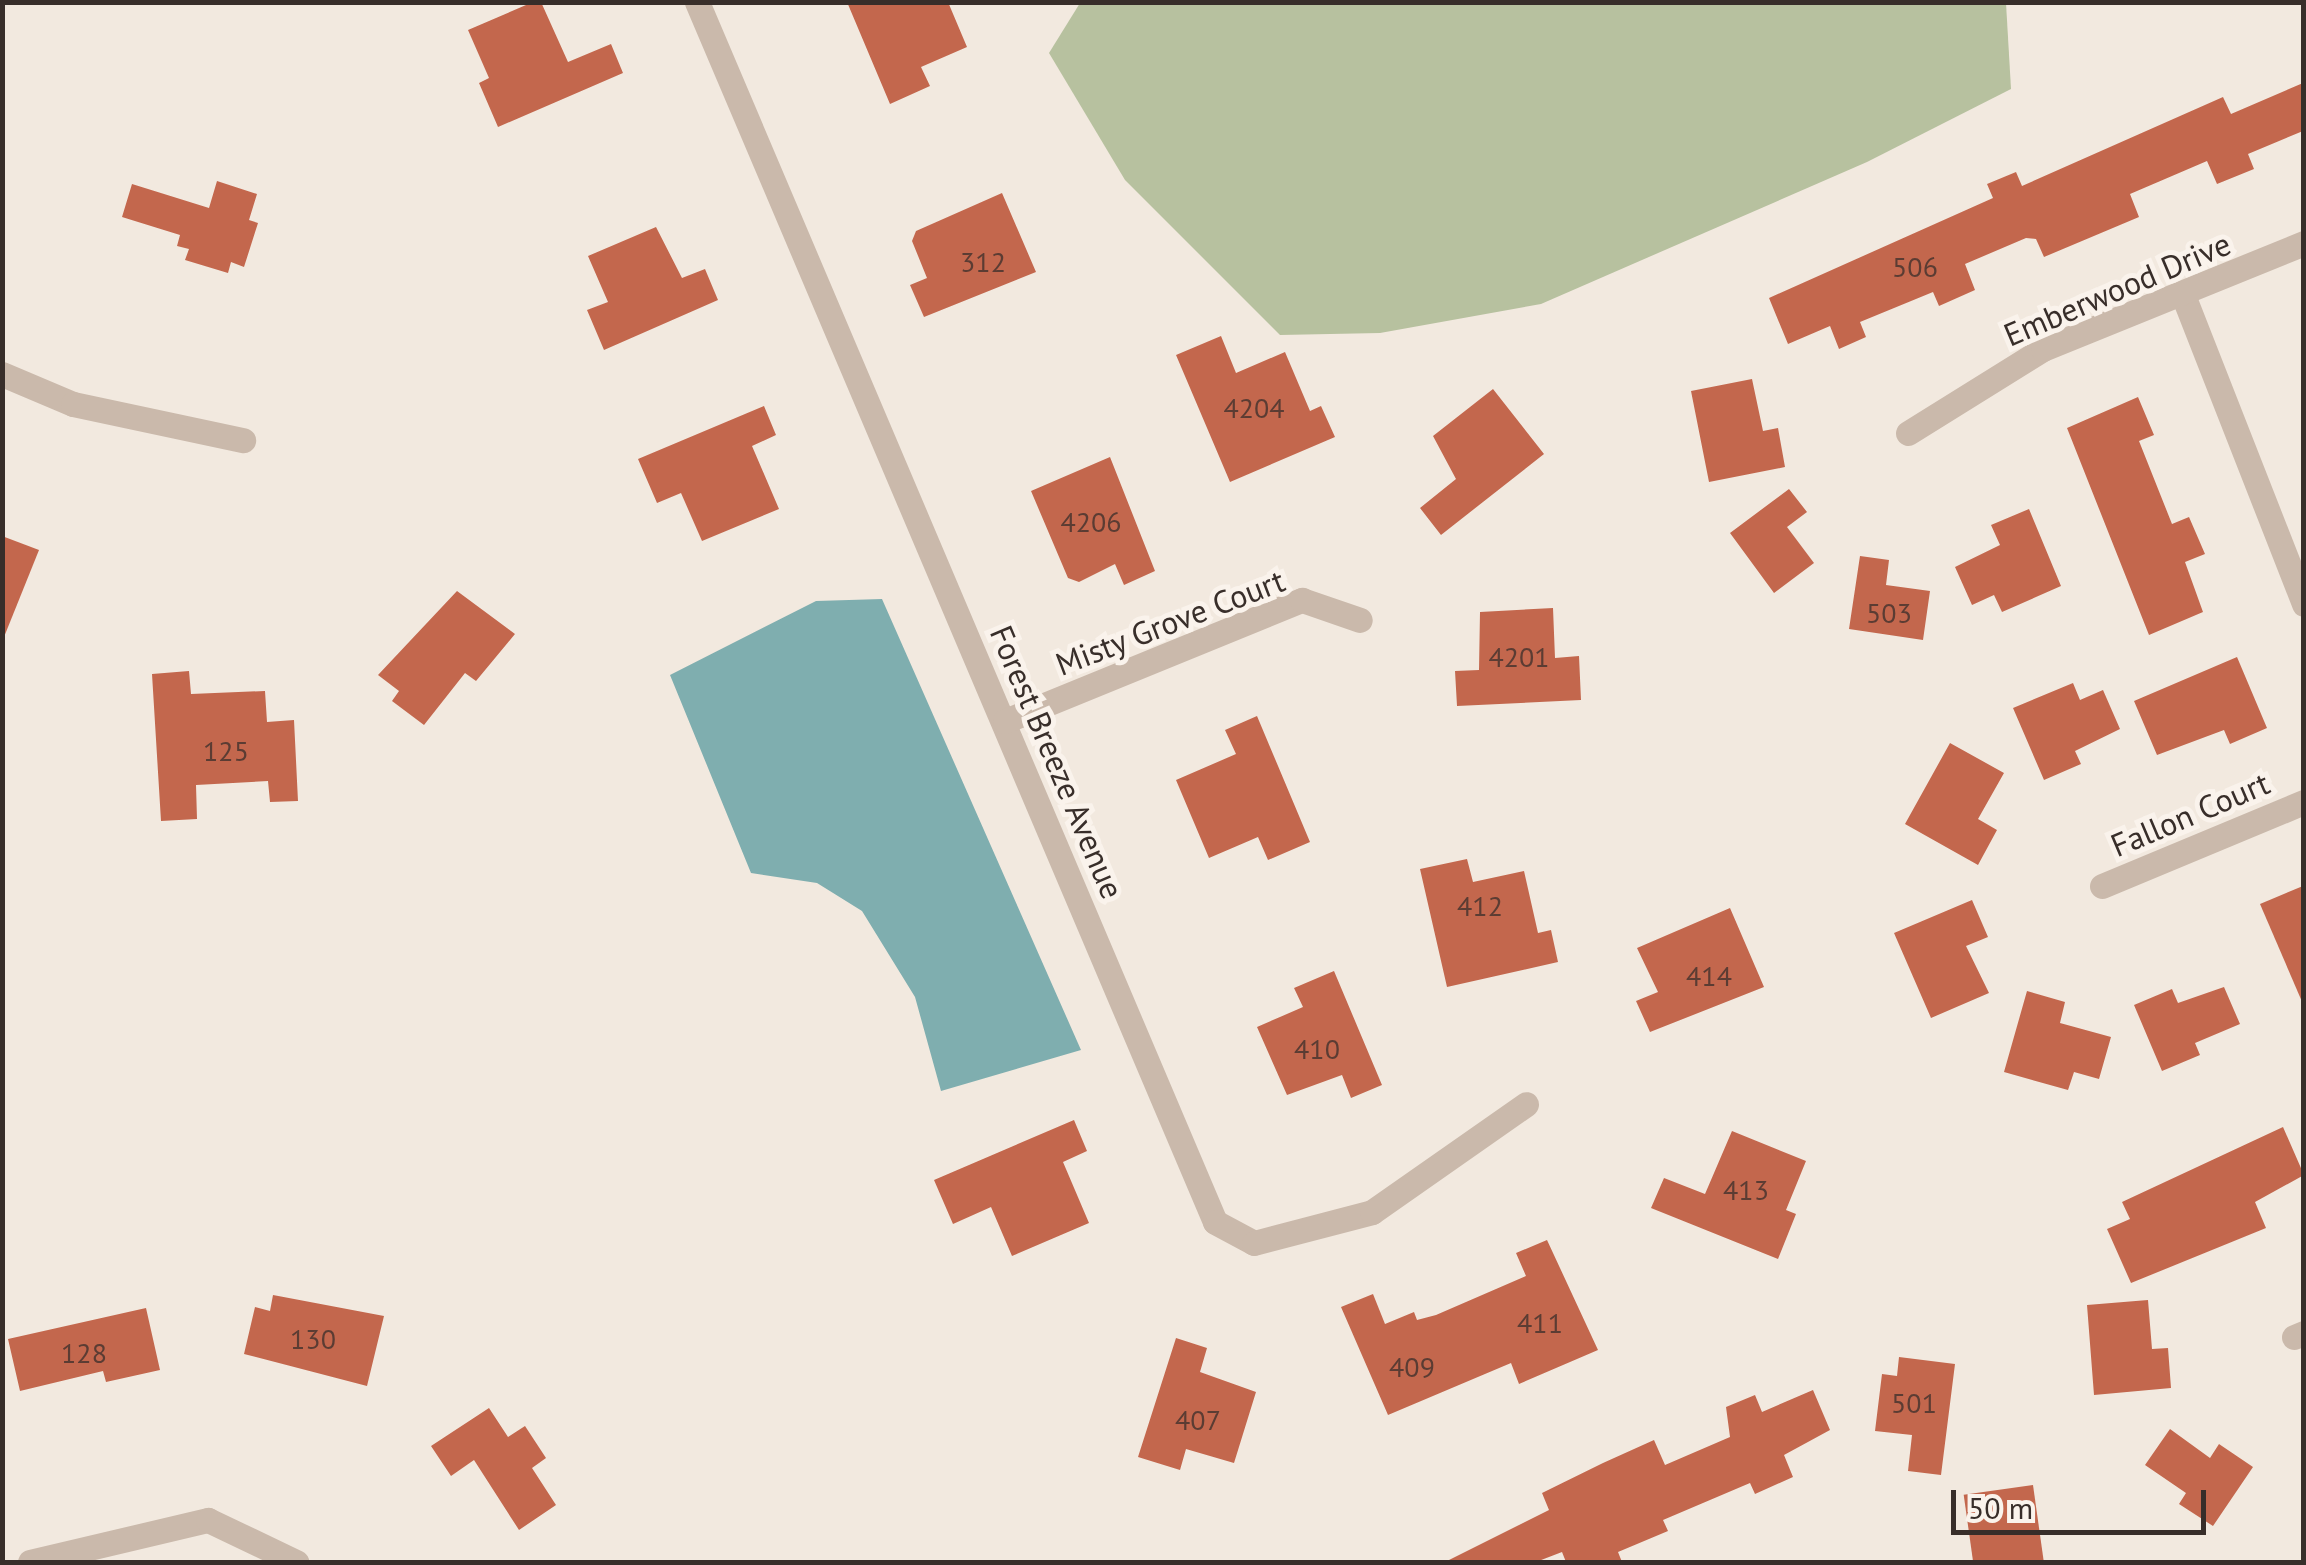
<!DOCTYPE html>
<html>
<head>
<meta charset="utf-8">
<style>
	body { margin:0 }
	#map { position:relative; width:2306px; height:1565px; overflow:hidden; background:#f2e9df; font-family:"PT Sans",sans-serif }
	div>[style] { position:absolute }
	.green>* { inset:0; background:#b7c19f }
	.water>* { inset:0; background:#7faeaf }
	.building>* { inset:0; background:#c3674d; transform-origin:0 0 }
	.minor>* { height:25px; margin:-12.5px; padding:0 12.5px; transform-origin:12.5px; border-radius:12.5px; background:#cab9ab }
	span { translate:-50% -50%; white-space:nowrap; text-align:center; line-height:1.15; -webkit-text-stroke:10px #faf3ec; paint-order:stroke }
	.number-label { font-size:28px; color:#5b3c33 }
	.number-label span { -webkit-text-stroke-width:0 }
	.street-label { font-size:32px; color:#382e2a }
	.frame { position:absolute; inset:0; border:5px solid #382e2a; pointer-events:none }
	.scale { position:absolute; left:1951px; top:1490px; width:255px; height:45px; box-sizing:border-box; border:5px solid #382e2a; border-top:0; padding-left:12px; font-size:30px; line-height:35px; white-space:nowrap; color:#382e2a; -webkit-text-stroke:8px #faf3ec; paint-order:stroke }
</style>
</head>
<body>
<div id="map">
	<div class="green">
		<div style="clip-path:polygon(2006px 3px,2011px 89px,1867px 162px,1541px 304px,1380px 333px,1280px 335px,1125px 180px,1049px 53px,1080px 3px)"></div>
	</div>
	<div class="water">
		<div style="clip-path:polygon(882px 599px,1081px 1050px,941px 1091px,915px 997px,862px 911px,817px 883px,751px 873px,670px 675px,816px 601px)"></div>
	</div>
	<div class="building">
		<div style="clip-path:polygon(533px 2px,541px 2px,568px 62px,611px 44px,623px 73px,498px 127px,479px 83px,489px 78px,468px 30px)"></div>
		<div style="clip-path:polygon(847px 2px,948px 2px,967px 47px,921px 67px,930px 86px,890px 104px)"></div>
		<div style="clip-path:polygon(2303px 83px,2303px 131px,2248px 154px,2254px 169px,2217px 184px,2207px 161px,2130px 194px,2139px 217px,2044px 257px,2036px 239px,2026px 238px,1965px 264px,1975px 290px,1939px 306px,1933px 292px,1860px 322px,1866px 337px,1839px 349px,1830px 326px,1788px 344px,1769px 298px,1993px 198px,1987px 184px,2016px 172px,2022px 186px,2223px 97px,2231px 114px)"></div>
		<div style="clip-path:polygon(217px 181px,257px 194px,249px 220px,258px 223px,244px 267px,231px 262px,228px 273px,185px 260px,189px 249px,177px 246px,180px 235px,122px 217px,132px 184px,209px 208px)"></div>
		<div style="clip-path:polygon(1002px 193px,1036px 272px,924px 317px,910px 285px,927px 278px,912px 241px,916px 231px)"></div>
		<div style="clip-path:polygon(656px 227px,682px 278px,705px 269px,718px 300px,604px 350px,587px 310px,608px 302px,588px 256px)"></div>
		<div style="clip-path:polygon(1221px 336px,1236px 373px,1285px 352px,1310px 411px,1321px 406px,1335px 437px,1230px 482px,1176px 355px)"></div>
		<div style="clip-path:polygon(1752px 379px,1763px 431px,1778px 428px,1785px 467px,1709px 482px,1691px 391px)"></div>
		<div style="clip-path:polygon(1493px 389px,1544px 454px,1441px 535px,1420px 508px,1456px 479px,1433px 436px)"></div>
		<div style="clip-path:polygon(2138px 397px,2154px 435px,2139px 441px,2172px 524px,2189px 517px,2205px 554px,2185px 562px,2203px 612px,2149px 635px,2067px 428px)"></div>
		<div style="clip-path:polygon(764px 406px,776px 435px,752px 446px,779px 509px,702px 541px,681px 493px,657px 503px,638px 459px)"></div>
		<div style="clip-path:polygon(1110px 457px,1155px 571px,1124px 585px,1115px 564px,1079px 582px,1068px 578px,1031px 491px)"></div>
		<div style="clip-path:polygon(1789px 489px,1807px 512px,1787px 527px,1814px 563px,1774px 593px,1730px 533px)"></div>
		<div style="clip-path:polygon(2029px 509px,2061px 586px,2002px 612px,1994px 595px,1972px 605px,1955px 567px,2000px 545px,1991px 525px)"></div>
		<div style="clip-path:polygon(2px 536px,39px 550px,4px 637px,2px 637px)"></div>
		<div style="clip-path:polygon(1860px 556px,1889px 560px,1886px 585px,1930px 591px,1923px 640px,1849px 629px)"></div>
		<div style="clip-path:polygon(457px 591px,515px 634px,476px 681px,465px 673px,424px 725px,392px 701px,399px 691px,378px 675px)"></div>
		<div style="clip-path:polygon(1553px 608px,1555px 658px,1579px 656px,1581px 700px,1457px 706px,1455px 671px,1479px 670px,1480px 612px)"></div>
		<div style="clip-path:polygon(2237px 657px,2267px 728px,2230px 744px,2224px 730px,2157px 755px,2134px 701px)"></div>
		<div style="clip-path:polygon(189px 671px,191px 694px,265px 691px,267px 722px,294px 720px,298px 801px,270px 802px,268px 781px,196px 785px,197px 819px,161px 821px,152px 674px)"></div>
		<div style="clip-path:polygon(2073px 683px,2080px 700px,2103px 690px,2120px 729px,2075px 751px,2081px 764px,2044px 780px,2013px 708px)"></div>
		<div style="clip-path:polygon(1257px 716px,1310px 842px,1268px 860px,1258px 837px,1209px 858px,1176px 780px,1236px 754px,1225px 730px)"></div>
		<div style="clip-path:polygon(1950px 743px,2004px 773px,1978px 819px,1997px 830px,1978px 865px,1905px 824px)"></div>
		<div style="clip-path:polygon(1467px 859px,1473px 882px,1524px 871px,1538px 933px,1551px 930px,1558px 962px,1447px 987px,1420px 869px)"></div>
		<div style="clip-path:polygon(2303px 886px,2303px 1004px,2260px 904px)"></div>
		<div style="clip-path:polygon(1972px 900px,1988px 937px,1966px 946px,1989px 993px,1931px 1018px,1894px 933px)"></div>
		<div style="clip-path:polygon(1730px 908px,1764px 987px,1650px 1032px,1636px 1001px,1658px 992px,1637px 948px)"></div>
		<div style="clip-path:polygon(1334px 971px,1382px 1085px,1351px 1098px,1342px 1075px,1287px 1095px,1257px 1027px,1303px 1007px,1294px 988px)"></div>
		<div style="clip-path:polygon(2224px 987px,2240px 1024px,2195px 1043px,2200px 1055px,2162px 1071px,2134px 1005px,2172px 989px,2178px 1003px)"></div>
		<div style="clip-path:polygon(2027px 991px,2065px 1002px,2060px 1023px,2111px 1037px,2099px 1079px,2074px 1072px,2068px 1090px,2004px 1072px)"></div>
		<div style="clip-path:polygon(1074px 1120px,1087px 1151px,1063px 1162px,1089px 1223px,1012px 1256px,991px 1207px,953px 1224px,934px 1180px)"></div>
		<div style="clip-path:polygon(2283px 1127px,2304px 1175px,2255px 1202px,2266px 1228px,2131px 1283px,2107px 1229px,2130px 1219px,2122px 1202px)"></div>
		<div style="clip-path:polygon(1732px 1131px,1806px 1161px,1786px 1210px,1796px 1214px,1778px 1259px,1651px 1208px,1664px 1178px,1705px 1194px)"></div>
		<div style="clip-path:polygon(1547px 1240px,1598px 1350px,1519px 1384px,1511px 1363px,1388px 1415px,1341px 1307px,1373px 1294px,1385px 1324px,1414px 1312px,1417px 1320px,1436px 1315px,1526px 1276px,1516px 1253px)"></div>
		<div style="clip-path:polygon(273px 1295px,384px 1316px,367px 1386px,244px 1354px,255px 1307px,270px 1311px)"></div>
		<div style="clip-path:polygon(2148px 1300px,2152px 1349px,2168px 1348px,2171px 1388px,2094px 1395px,2087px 1305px)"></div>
		<div style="clip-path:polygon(146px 1308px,160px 1370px,106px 1382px,103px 1371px,20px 1391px,8px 1339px)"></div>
		<div style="clip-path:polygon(1176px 1338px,1207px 1348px,1200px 1372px,1256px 1392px,1234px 1463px,1186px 1449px,1180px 1470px,1138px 1457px)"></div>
		<div style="clip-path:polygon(1899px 1357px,1955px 1364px,1941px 1475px,1908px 1471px,1912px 1435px,1875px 1431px,1882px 1374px,1897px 1376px)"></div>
		<div style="clip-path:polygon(1813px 1390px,1830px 1430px,1784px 1455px,1793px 1477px,1755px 1494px,1750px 1483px,1663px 1520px,1668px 1531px,1618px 1552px,1622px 1562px,1566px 1562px,1562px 1552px,1536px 1562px,1445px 1562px,1549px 1510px,1542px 1493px,1603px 1463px,1654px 1440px,1665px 1465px,1730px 1437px,1726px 1407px,1755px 1395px,1762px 1412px)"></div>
		<div style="clip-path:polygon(489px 1408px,508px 1437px,525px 1426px,546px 1458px,532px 1468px,556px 1505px,519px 1530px,474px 1460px,451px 1476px,431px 1446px)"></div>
		<div style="clip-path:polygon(2170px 1429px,2210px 1458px,2219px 1444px,2253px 1467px,2213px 1526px,2179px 1504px,2186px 1493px,2145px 1465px)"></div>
		<div style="left:2033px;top:1485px;width:78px;height:70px;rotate:82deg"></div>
	</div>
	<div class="minor">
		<div style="left:697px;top:2px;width:1325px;rotate:66.99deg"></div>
		<div style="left:1215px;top:1222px;width:44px;rotate:28.3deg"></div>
		<div style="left:1254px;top:1243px;width:122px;rotate:-14.7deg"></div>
		<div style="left:1372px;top:1212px;width:188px;rotate:-35deg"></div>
		<div style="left:2183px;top:295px;width:332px;rotate:68.6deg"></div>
		<div style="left:2px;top:374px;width:77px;rotate:22.9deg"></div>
		<div style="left:73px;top:404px;width:174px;rotate:12deg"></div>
		<div style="left:1908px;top:433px;width:159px;rotate:-31.9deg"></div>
		<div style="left:2043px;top:349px;width:282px;rotate:-22.1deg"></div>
		<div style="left:1005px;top:721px;width:321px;rotate:-22.2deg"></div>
		<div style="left:1302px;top:600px;width:61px;rotate:19deg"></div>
		<div style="left:2102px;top:886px;width:219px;rotate:-22.6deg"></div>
		<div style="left:2294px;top:1337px;width:11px;rotate:-22deg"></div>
		<div style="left:30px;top:1562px;width:183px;rotate:-13.3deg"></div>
		<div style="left:208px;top:1520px;width:98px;rotate:25.5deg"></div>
	</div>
	<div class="number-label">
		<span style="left:983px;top:262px">312</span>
		<span style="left:1915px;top:267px">506</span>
		<span style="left:1254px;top:408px">4204</span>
		<span style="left:1091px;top:522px">4206</span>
		<span style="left:1889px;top:613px">503</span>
		<span style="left:1519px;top:657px">4201</span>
		<span style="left:226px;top:751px">125</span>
		<span style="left:1480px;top:906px">412</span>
		<span style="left:1709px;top:976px">414</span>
		<span style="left:1317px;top:1049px">410</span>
		<span style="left:1746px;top:1190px">413</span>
		<span style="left:1540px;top:1323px">411</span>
		<span style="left:313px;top:1339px">130</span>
		<span style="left:84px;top:1353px">128</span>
		<span style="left:1412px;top:1367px">409</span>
		<span style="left:1914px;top:1403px">501</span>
		<span style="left:1198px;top:1420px">407</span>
	</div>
	<div class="street-label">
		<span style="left:2117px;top:289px;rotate:-23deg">Emberwood Drive</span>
		<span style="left:1170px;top:622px;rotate:-21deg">Misty Grove Court</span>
		<span style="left:1057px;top:762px;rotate:67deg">Forest Breeze Avenue</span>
		<span style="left:2190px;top:814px;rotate:-23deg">Fallon Court</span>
	</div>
	<div class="frame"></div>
	<div class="scale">50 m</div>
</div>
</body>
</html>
